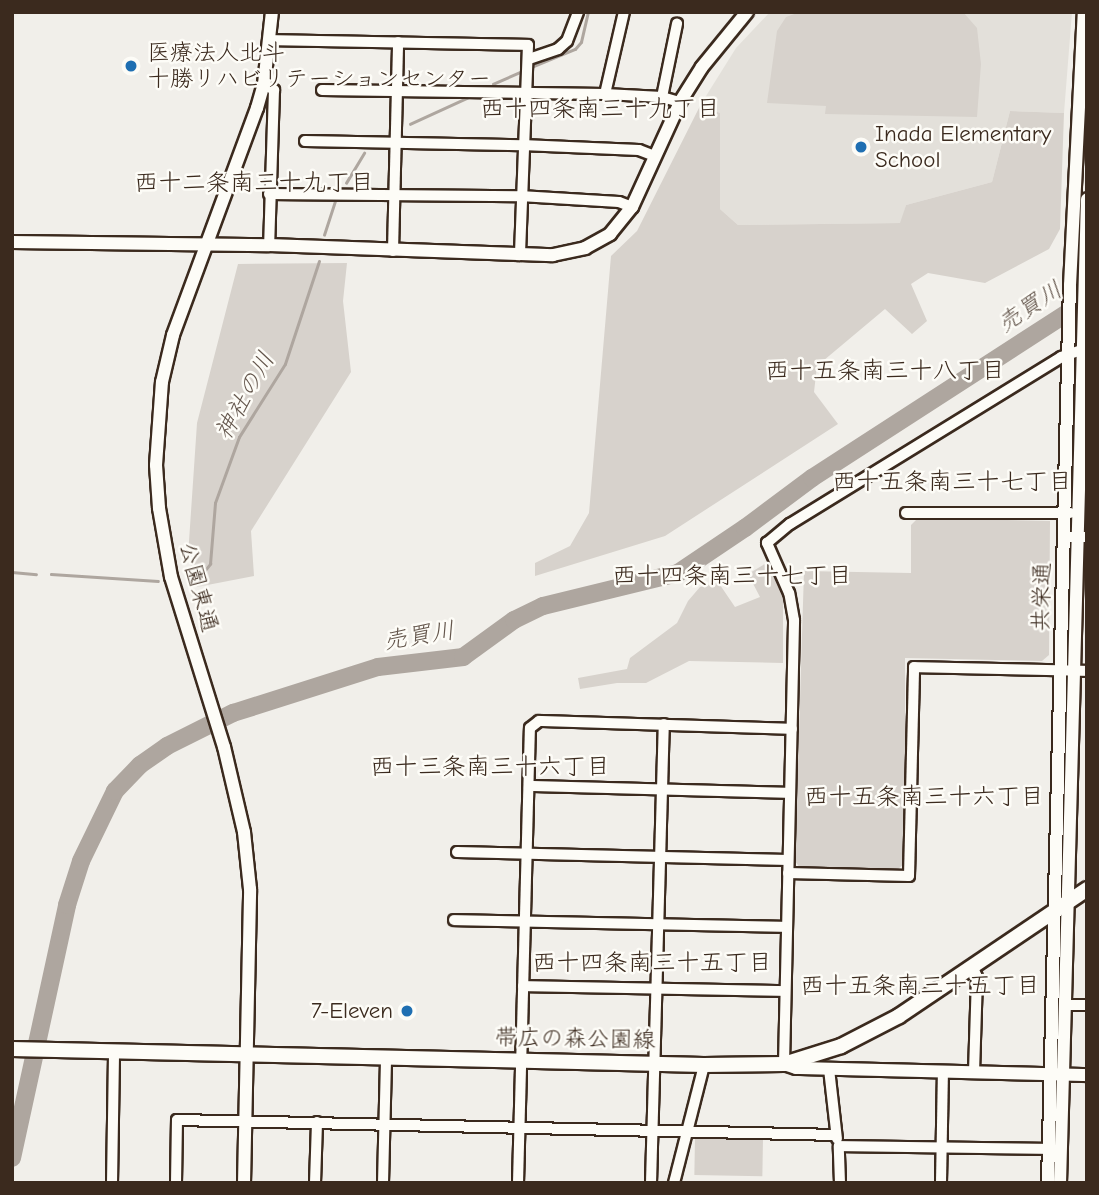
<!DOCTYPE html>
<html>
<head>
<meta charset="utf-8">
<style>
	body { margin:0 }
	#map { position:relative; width:1099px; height:1195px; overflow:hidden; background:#f1efea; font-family:"Comic Neue","Klee One",sans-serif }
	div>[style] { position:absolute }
	.built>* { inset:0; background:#e3e0da }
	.green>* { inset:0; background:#d7d2cc; transform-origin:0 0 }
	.stream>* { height:2.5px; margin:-1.25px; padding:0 1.25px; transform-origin:1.25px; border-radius:1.25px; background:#aea69f }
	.river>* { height:18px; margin:-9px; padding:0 9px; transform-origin:9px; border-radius:9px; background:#aea69f }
	.roads { filter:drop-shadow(2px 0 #3b2a1e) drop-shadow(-2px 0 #3b2a1e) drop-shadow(0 2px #3b2a1e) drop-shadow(0 -2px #3b2a1e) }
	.minor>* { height:10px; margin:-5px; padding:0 5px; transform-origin:5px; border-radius:5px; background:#fdfcf7 }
	.tertiary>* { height:12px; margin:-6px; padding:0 6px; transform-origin:6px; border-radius:6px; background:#fdfcf7 }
	.secondary>* { height:14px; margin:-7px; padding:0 7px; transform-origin:7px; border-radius:7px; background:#fdfcf7 }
	.dots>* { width:19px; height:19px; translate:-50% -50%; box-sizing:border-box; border:4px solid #fdfcf7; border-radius:50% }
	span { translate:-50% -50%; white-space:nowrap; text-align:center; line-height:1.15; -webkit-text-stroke:5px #fdfcf7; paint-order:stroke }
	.poi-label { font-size:23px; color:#3b2a1e }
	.left { translate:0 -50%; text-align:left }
	.right { translate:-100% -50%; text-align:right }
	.street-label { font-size:23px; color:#3b2a1e }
	.neighbourhood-label { font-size:24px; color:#3b2a1e }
	.water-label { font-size:24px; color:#63554b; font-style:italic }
	.frame { position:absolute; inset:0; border:14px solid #3b2a1e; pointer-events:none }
</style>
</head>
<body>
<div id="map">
	<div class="built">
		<div style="clip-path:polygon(770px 12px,1072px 12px,1064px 113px,1010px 111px,992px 182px,906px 205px,901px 223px,738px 225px,720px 209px,720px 113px,701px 104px,736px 48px)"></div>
	</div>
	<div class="green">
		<div style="clip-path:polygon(800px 12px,963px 12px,977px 28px,981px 64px,977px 117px,825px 114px,826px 106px,767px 103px,777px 31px,786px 17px)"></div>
		<div style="clip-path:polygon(701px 104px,720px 113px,720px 209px,738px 225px,900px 223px,906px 205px,992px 182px,1010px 111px,1064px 113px,1060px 229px,1049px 249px,985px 283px,928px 273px,911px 284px,927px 321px,912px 334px,885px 309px,817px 366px,814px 392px,838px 424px,665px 536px,535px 576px,535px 563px,570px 546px,589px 513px,611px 256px,637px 231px)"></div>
		<div style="clip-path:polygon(347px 263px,343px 301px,351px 372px,251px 531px,254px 576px,197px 587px,188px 556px,197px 423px,238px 264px)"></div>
		<div style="clip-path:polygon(918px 518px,1050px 521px,1049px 655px,1042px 661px,905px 658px,905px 863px,898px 869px,800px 868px,795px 861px,804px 571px,911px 573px,911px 525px)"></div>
		<div style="clip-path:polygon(768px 562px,783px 599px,783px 663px,689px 661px,646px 683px,617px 683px,580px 689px,578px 678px,627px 669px,630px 658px,677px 623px,688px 601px,700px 587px,718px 582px,735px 607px,760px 597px,748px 574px)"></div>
		<div style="left:695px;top:1138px;width:68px;height:37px;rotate:1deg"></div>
	</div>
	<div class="stream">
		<div style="left:534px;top:66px;width:44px;rotate:-22.5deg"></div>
		<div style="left:575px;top:49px;width:9px;rotate:-49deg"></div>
		<div style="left:581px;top:42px;width:31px;rotate:-77deg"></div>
		<div style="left:493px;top:84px;width:30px;rotate:-24deg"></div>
		<div style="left:410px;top:124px;width:65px;rotate:-24.6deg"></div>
		<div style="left:346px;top:183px;width:35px;rotate:-59deg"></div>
		<div style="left:324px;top:235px;width:36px;rotate:-72deg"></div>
		<div style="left:12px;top:572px;width:24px;rotate:5deg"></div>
		<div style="left:51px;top:574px;width:107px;rotate:3.7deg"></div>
		<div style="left:189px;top:580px;width:14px;rotate:-25deg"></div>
		<div style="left:202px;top:574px;width:13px;rotate:-51deg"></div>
		<div style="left:210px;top:564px;width:61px;rotate:-85.3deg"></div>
		<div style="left:215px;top:503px;width:70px;rotate:-70deg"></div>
		<div style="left:239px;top:437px;width:86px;rotate:-57.8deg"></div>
		<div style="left:285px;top:364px;width:108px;rotate:-71.7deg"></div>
	</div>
	<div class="river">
		<div style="left:12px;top:1158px;width:259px;rotate:-77.7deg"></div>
		<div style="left:67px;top:905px;width:46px;rotate:-72.3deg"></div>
		<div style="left:81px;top:861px;width:78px;rotate:-64.1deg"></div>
		<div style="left:115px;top:791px;width:36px;rotate:-46deg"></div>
		<div style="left:140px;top:765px;width:33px;rotate:-35deg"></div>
		<div style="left:167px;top:746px;width:74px;rotate:-26.6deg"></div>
		<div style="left:233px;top:713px;width:152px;rotate:-17.6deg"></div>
		<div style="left:378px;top:667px;width:86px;rotate:-6.7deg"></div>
		<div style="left:463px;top:657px;width:63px;rotate:-36deg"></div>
		<div style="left:514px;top:620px;width:32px;rotate:-26deg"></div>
		<div style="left:543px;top:606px;width:139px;rotate:-13.7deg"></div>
		<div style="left:678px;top:573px;width:81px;rotate:-33.9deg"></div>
		<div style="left:745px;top:528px;width:84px;rotate:-36.7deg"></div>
		<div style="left:812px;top:478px;width:320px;rotate:-32.9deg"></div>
	</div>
	<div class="roads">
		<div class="minor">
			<div style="left:270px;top:40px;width:258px;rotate:1.1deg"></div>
			<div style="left:528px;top:45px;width:209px;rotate:92.2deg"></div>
			<div style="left:529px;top:59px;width:31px;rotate:-19deg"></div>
			<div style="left:558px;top:49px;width:12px;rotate:-42deg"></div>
			<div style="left:567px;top:41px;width:31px;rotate:-69deg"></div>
			<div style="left:264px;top:84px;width:12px;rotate:31deg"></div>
			<div style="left:274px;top:90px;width:155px;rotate:91.8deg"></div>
			<div style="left:322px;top:90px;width:283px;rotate:0.8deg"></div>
			<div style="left:605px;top:94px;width:57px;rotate:3deg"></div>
			<div style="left:662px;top:97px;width:19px;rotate:16deg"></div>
			<div style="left:605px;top:94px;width:84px;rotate:-77deg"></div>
			<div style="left:662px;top:97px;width:75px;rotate:-78.4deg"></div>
			<div style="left:305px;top:141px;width:217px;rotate:1.1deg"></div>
			<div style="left:522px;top:145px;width:117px;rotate:2.4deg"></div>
			<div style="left:639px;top:150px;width:17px;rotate:21deg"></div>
			<div style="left:269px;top:194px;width:251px;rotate:0.5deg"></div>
			<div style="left:520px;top:196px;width:99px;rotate:3.5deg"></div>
			<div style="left:619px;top:202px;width:14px;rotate:21deg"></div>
			<div style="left:393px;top:251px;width:209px;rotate:-88.6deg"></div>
			<div style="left:906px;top:513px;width:164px"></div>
			<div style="left:1064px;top:537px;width:23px"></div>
			<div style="left:529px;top:786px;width:260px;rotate:1.5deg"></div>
			<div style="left:457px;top:852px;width:331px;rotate:1.4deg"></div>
			<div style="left:788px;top:873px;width:121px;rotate:1.4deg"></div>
			<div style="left:909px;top:876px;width:209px;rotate:-88.6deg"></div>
			<div style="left:914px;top:667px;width:173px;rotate:1.3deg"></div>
			<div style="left:454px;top:920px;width:333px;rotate:1.2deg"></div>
			<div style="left:973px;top:968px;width:10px;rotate:66deg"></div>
			<div style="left:977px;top:977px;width:95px;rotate:91.8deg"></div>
			<div style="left:523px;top:986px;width:262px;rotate:1.1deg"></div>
			<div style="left:1065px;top:1005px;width:22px"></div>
			<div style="left:784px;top:1064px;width:444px;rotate:-88.7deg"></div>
			<div style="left:794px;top:620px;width:27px;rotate:-100deg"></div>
			<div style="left:789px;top:593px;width:55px;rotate:-113.7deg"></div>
			<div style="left:767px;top:543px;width:30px;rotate:-40deg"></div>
			<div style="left:790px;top:524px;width:318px;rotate:-31.6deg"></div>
			<div style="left:1061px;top:357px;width:28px;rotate:-19deg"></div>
			<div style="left:829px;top:1069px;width:70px;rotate:83.5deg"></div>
			<div style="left:112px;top:1183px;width:132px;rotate:-89.1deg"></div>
			<div style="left:176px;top:1183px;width:63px;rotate:-89.1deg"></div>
			<div style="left:177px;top:1120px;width:659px;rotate:1.3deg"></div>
			<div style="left:315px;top:1183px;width:61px;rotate:-88.1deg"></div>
			<div style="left:383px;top:1183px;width:125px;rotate:-88.6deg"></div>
			<div style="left:518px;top:1183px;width:455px;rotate:-88.5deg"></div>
			<div style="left:530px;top:728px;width:11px;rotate:-38deg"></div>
			<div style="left:539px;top:721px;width:253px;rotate:1.8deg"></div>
			<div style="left:651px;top:1183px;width:459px;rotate:-88.4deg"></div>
			<div style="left:674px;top:1183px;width:122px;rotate:-75.7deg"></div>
			<div style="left:840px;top:1183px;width:37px;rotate:-92deg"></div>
			<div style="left:839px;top:1146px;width:211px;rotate:0.8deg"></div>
			<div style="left:941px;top:1183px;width:112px;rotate:-89deg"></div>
		</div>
		<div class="tertiary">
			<div style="left:12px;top:242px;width:257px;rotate:0.7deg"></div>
			<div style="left:269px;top:245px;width:251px;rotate:2.1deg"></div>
			<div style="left:520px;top:254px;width:33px;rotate:2deg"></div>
			<div style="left:553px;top:255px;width:33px;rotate:-12deg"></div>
			<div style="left:585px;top:248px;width:29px;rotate:-29deg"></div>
			<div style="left:610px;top:234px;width:35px;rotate:-51deg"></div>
			<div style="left:632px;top:207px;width:115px;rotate:-65.4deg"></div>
			<div style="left:680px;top:102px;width:41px;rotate:-57.8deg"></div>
			<div style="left:702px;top:67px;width:71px;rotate:-50.7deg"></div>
			<div style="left:784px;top:1064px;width:13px;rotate:18deg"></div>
			<div style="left:796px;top:1068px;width:291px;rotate:1.4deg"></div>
			<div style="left:244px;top:1183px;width:294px;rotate:-88.8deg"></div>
			<div style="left:250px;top:889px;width:57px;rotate:-96deg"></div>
			<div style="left:244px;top:832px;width:87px;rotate:-103.2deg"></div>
			<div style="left:224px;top:747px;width:178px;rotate:-107.3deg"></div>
			<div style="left:171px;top:577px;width:70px;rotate:-99.9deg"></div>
			<div style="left:159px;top:508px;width:43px;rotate:-94deg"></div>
			<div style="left:156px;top:465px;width:83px;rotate:-85.9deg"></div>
			<div style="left:162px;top:382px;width:48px;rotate:-76.8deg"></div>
			<div style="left:173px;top:335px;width:242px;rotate:-69.7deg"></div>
			<div style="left:257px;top:108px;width:25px;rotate:-74deg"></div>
			<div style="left:264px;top:84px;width:72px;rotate:-83.7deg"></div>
			<div style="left:1048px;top:1183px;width:898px;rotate:-88.6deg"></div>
			<div style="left:1070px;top:285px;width:273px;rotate:-87.1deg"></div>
			<div style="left:1060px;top:1183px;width:984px;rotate:-88.43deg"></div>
		</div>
		<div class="secondary">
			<div style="left:12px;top:1049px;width:692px;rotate:1.32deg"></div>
			<div style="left:704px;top:1065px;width:80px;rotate:-0.7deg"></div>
			<div style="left:784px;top:1064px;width:60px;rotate:-17.5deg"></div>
			<div style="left:841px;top:1046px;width:65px;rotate:-27.3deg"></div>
			<div style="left:899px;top:1016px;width:227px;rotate:-34deg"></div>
		</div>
	</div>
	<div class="dots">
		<div style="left:131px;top:66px;background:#1f6fb2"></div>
		<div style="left:861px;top:147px;background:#1f6fb2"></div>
		<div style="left:407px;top:1011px;background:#1f6fb2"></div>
	</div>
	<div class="poi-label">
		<span class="left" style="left:147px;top:66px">医療法人北斗<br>十勝リハビリテーションセンター</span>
		<span class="left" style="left:875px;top:147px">Inada Elementary<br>School</span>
		<span class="right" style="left:393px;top:1011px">7-Eleven</span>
	</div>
	<div class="street-label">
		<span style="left:198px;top:587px;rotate:75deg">公園東通</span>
		<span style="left:1042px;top:597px;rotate:-88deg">共栄通</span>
		<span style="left:575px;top:1039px;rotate:1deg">帯広の森公園線</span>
	</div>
	<div class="neighbourhood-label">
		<span style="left:600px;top:109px">西十四条南三十九丁目</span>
		<span style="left:254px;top:183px">西十二条南三十九丁目</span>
		<span style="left:885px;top:371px">西十五条南三十八丁目</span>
		<span style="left:952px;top:482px">西十五条南三十七丁目</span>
		<span style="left:732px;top:576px">西十四条南三十七丁目</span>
		<span style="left:490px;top:767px">西十三条南三十六丁目</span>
		<span style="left:924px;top:797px">西十五条南三十六丁目</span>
		<span style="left:652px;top:963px">西十四条南三十五丁目</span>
		<span style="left:920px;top:986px">西十五条南三十五丁目</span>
	</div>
	<div class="water-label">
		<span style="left:1030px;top:307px;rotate:-33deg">売買川</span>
		<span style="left:245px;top:396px;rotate:-61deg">神社の川</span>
		<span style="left:419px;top:636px;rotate:-9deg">売買川</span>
	</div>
	<div class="frame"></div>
</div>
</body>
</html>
